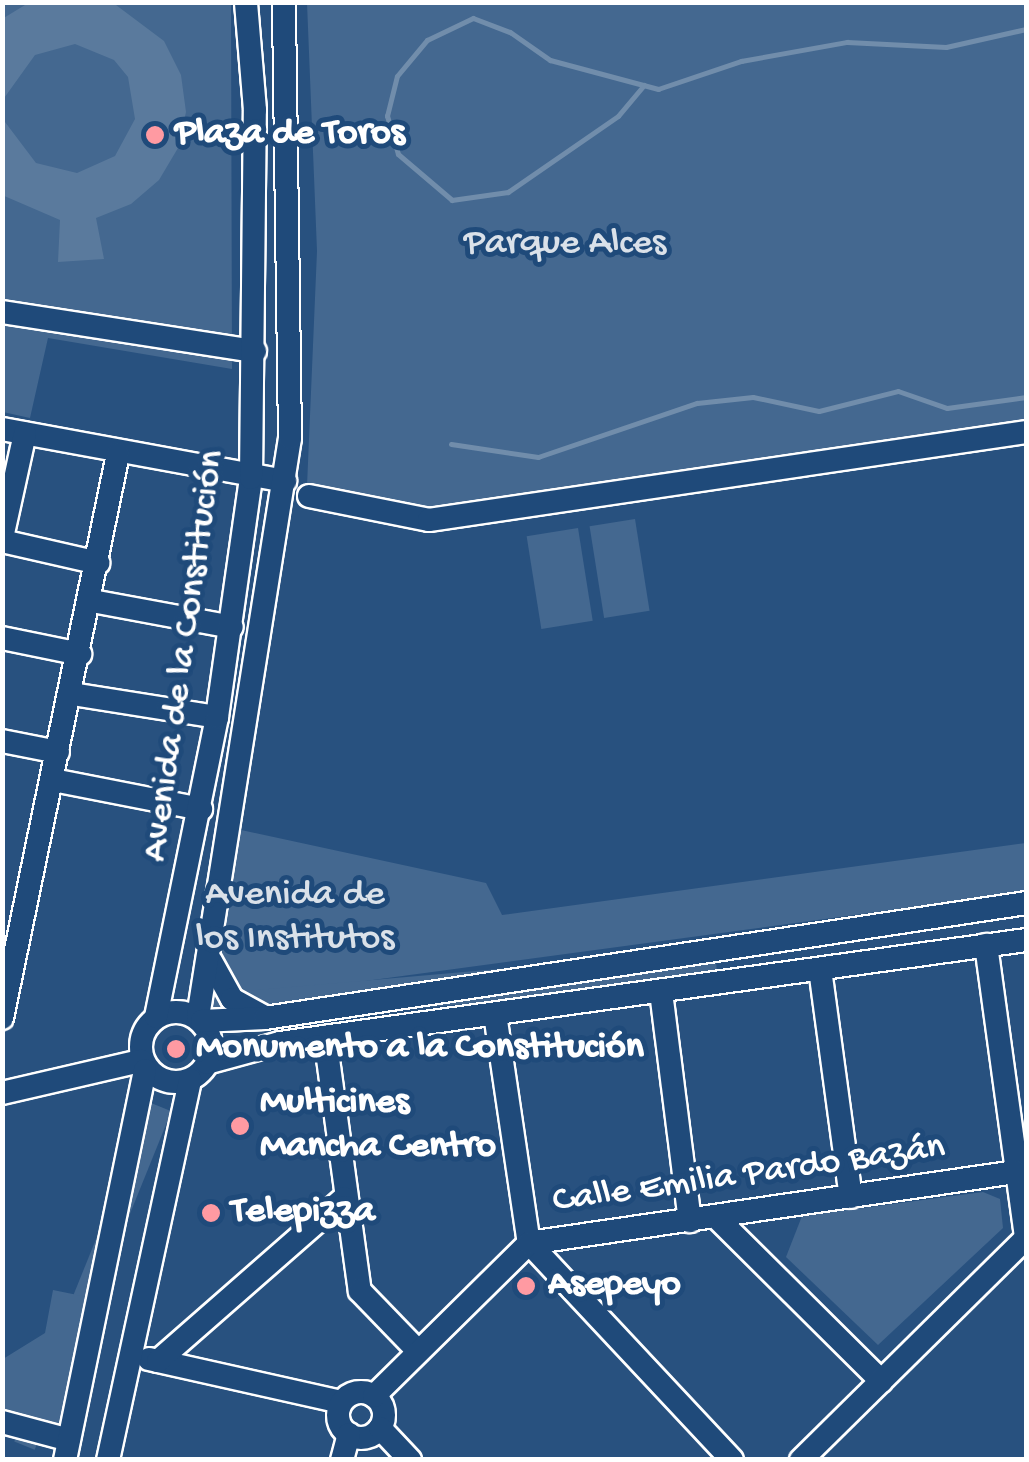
<!DOCTYPE html>
<html>
<head>
<meta charset="utf-8">
<style>
	body { margin:0 }
	#map { position:relative; width:1029px; height:1462px; overflow:hidden; background:#28517f; font-family:"Gochi Hand",sans-serif }
	div>[style] { position:absolute }
	.green>* { inset:0; background:#446890; transform-origin:0 0 }
	.stream>* { height:5px; margin:-2.5px; padding:0 2.5px; transform-origin:2.5px; border-radius:2.5px; background:#718dab }
	.building>* { inset:0; background:#5a7a9d }
	.roads { filter:drop-shadow(2px 0 #fff) drop-shadow(-2px 0 #fff) drop-shadow(0 2px #fff) drop-shadow(0 -2px #fff) }
	.street>* { height:22px; margin:-11px; padding:0 11px; transform-origin:11px; border-radius:11px; background:#1f4a7a }
	.street>.ring { margin:-11px; padding:0; box-sizing:content-box; background:none; border:22px solid #1f4a7a; border-radius:50% }
	.dots>* { width:28px; height:28px; translate:-50% -50%; box-sizing:border-box; border:5px solid #1f4a7a; border-radius:50% }
	span { translate:-50% -50%; white-space:nowrap; text-align:center; line-height:1.15; -webkit-text-stroke:10px #1f4a7a; paint-order:stroke }
	.poi-label { font-size:38px; color:#fff; font-weight:700 }
	.left { translate:0 -50%; text-align:left }
	.park-label { font-size:38px; color:#dae1e9 }
	.street-label { font-size:38px; color:#fff }
	.frame { position:absolute; inset:0; border:5px solid #fff; pointer-events:none }
</style>
</head>
<body>
<div id="map">
	<div class="green">
		<div style="clip-path:polygon(3px 3px,231px 3px,232px 369px,48px 338px,30px 418px,3px 412px)"></div>
		<div style="clip-path:polygon(307px 3px,1026px 3px,1026px 425px,433px 511px,307px 486px,317px 251px)"></div>
		<div style="left:635px;top:519px;width:93px;height:46px;rotate:81deg"></div>
		<div style="left:578px;top:528px;width:94px;height:52px;rotate:81deg"></div>
		<div style="clip-path:polygon(232px 828px,486px 883px,502px 915px,1026px 843px,1026px 892px,232px 999px,211px 961px)"></div>
		<div style="left:715px;top:950px;width:32px;height:513px;rotate:85deg"></div>
		<div style="left:151px;top:1103px;width:22px;height:365px;rotate:22deg"></div>
		<div style="clip-path:polygon(983px 1192px,1000px 1199px,1003px 1228px,878px 1345px,786px 1257px,802px 1216px)"></div>
		<div style="clip-path:polygon(53px 1290px,97px 1299px,69px 1440px,3px 1422px,3px 1359px,45px 1333px)"></div>
	</div>
	<div class="stream">
		<div style="left:644px;top:85px;width:40px;rotate:130deg"></div>
		<div style="left:618px;top:116px;width:134px;rotate:145.4deg"></div>
		<div style="left:508px;top:192px;width:57px;rotate:171.9deg"></div>
		<div style="left:452px;top:200px;width:71px;rotate:-139.6deg"></div>
		<div style="left:398px;top:154px;width:40px;rotate:-106deg"></div>
		<div style="left:387px;top:116px;width:41px;rotate:-76deg"></div>
		<div style="left:397px;top:76px;width:47px;rotate:-50.2deg"></div>
		<div style="left:427px;top:40px;width:51px;rotate:-25.6deg"></div>
		<div style="left:473px;top:18px;width:40px;rotate:21deg"></div>
		<div style="left:510px;top:32px;width:49px;rotate:35deg"></div>
		<div style="left:550px;top:60px;width:112px;rotate:15deg"></div>
		<div style="left:658px;top:89px;width:88px;rotate:-18.6deg"></div>
		<div style="left:741px;top:61px;width:108px;rotate:-10.2deg"></div>
		<div style="left:847px;top:42px;width:99px;rotate:2.9deg"></div>
		<div style="left:946px;top:47px;width:82px;rotate:-12.7deg"></div>
		<div style="left:451px;top:444px;width:88px;rotate:8.5deg"></div>
		<div style="left:538px;top:457px;width:168px;rotate:-18.8deg"></div>
		<div style="left:697px;top:403px;width:56px;rotate:-6.1deg"></div>
		<div style="left:753px;top:397px;width:67px;rotate:12deg"></div>
		<div style="left:819px;top:411px;width:81px;rotate:-14.2deg"></div>
		<div style="left:898px;top:391px;width:52px;rotate:19.1deg"></div>
		<div style="left:947px;top:408px;width:80px;rotate:-7.9deg"></div>
	</div>
	<div class="building">
		<div style="clip-path:polygon(30px 2px,112px 2px,164px 41px,181px 75px,186px 112px,178px 148px,159px 180px,131px 204px,96px 218px,104px 259px,58px 262px,60px 220px,2px 195px,2px 118px,36px 163px,77px 173px,115px 156px,135px 119px,128px 77px,114px 60px,75px 44px,35px 55px,2px 101px,2px 19px)"></div>
	</div>
	<div class="roads">
		<div class="street">
			<div style="left:2px;top:312px;width:256px;rotate:8.8deg"></div>
			<div style="left:2px;top:429px;width:288px;rotate:10.4deg"></div>
			<div style="left:309px;top:496px;width:122px;rotate:11.3deg"></div>
			<div style="left:429px;top:520px;width:603px;rotate:-8.39deg"></div>
			<div style="left:2px;top:538px;width:107px;rotate:-77.6deg"></div>
			<div style="left:2px;top:541px;width:99px;rotate:12.8deg"></div>
			<div style="left:92px;top:601px;width:142px;rotate:10.5deg"></div>
			<div style="left:2px;top:638px;width:80px;rotate:11.6deg"></div>
			<div style="left:72px;top:694px;width:147px;rotate:9deg"></div>
			<div style="left:2px;top:741px;width:57px;rotate:11.1deg"></div>
			<div style="left:53px;top:780px;width:151px;rotate:11.1deg"></div>
			<div style="left:986px;top:945px;width:296px;rotate:82.2deg"></div>
			<div style="left:211px;top:961px;width:43px;rotate:61.1deg"></div>
			<div style="left:232px;top:999px;width:35px;rotate:29deg"></div>
			<div style="left:820px;top:969px;width:230px;rotate:82.3deg"></div>
			<div style="left:661px;top:992px;width:231px;rotate:82.8deg"></div>
			<div class="ring" style="left:141px;top:1012px;width:48px;height:48px"></div>
			<div style="left:495px;top:1014px;width:232px;rotate:81.6deg"></div>
			<div style="left:529px;top:1243px;width:297px;rotate:46.9deg"></div>
			<div style="left:156px;top:1017px;width:306px;rotate:-78.5deg"></div>
			<div style="left:217px;top:717px;width:241px;rotate:-81.9deg"></div>
			<div style="left:251px;top:478px;width:368px;rotate:-89.4deg"></div>
			<div style="left:255px;top:110px;width:108px;rotate:-94.8deg"></div>
			<div style="left:198px;top:1017px;width:586px;rotate:-80.97deg"></div>
			<div style="left:290px;top:438px;width:436px;rotate:-90.8deg"></div>
			<div style="left:2px;top:1018px;width:576px;rotate:-78.38deg"></div>
			<div style="left:202px;top:1021px;width:63px;rotate:-2.7deg"></div>
			<div style="left:265px;top:1018px;width:770px;rotate:-8.59deg"></div>
			<div style="left:325px;top:1037px;width:256px;rotate:82.2deg"></div>
			<div style="left:360px;top:1291px;width:82px;rotate:46deg"></div>
			<div style="left:207px;top:1063px;width:76px;rotate:-15.3deg"></div>
			<div style="left:280px;top:1043px;width:753px;rotate:-7.86deg"></div>
			<div style="left:2px;top:1093px;width:143px;rotate:-13deg"></div>
			<div style="left:716px;top:1217px;width:233px;rotate:44.8deg"></div>
			<div style="left:149px;top:1359px;width:197px;rotate:12.6deg"></div>
			<div style="left:158px;top:1361px;width:247px;rotate:-41.2deg"></div>
			<div class="ring" style="left:338px;top:1392px;width:24px;height:24px"></div>
			<div style="left:374px;top:1396px;width:218px;rotate:-44.6deg"></div>
			<div style="left:529px;top:1243px;width:493px;rotate:-8.3deg"></div>
			<div style="left:2px;top:1422px;width:69px;rotate:15deg"></div>
			<div style="left:380px;top:1428px;width:44px;rotate:46.8deg"></div>
			<div style="left:65px;top:1460px;width:398px;rotate:-78.4deg"></div>
			<div style="left:108px;top:1460px;width:389px;rotate:-77.8deg"></div>
			<div style="left:342px;top:1460px;width:27px;rotate:-75deg"></div>
			<div style="left:801px;top:1460px;width:316px;rotate:-44.6deg"></div>
		</div>
	</div>
	<div class="dots">
		<div style="left:155px;top:135px;background:#ff9aa2"></div>
		<div style="left:176px;top:1049px;background:#ff9aa2"></div>
		<div style="left:240px;top:1126px;background:#ff9aa2"></div>
		<div style="left:211px;top:1213px;background:#ff9aa2"></div>
		<div style="left:526px;top:1286px;background:#ff9aa2"></div>
	</div>
	<div class="poi-label">
		<span class="left" style="left:175px;top:135px">Plaza de Toros</span>
		<span class="left" style="left:196px;top:1049px">Monumento a la Constitución</span>
		<span class="left" style="left:260px;top:1126px">Multicines<br>Mancha Centro</span>
		<span class="left" style="left:231px;top:1213px">Telepizza</span>
		<span class="left" style="left:548px;top:1286px">Asepeyo</span>
	</div>
	<div class="park-label">
		<span style="left:565px;top:245px">Parque Alces</span>
		<span style="left:295px;top:918px">Avenida de<br>los Institutos</span>
	</div>
	<div class="street-label">
		<span style="left:185px;top:656px;rotate:-82deg">Avenida de la Constitución</span>
		<span style="left:749px;top:1176px;rotate:-8deg">Calle Emilia Pardo Bazán</span>
	</div>
	<div class="frame"></div>
</div>
</body>
</html>
